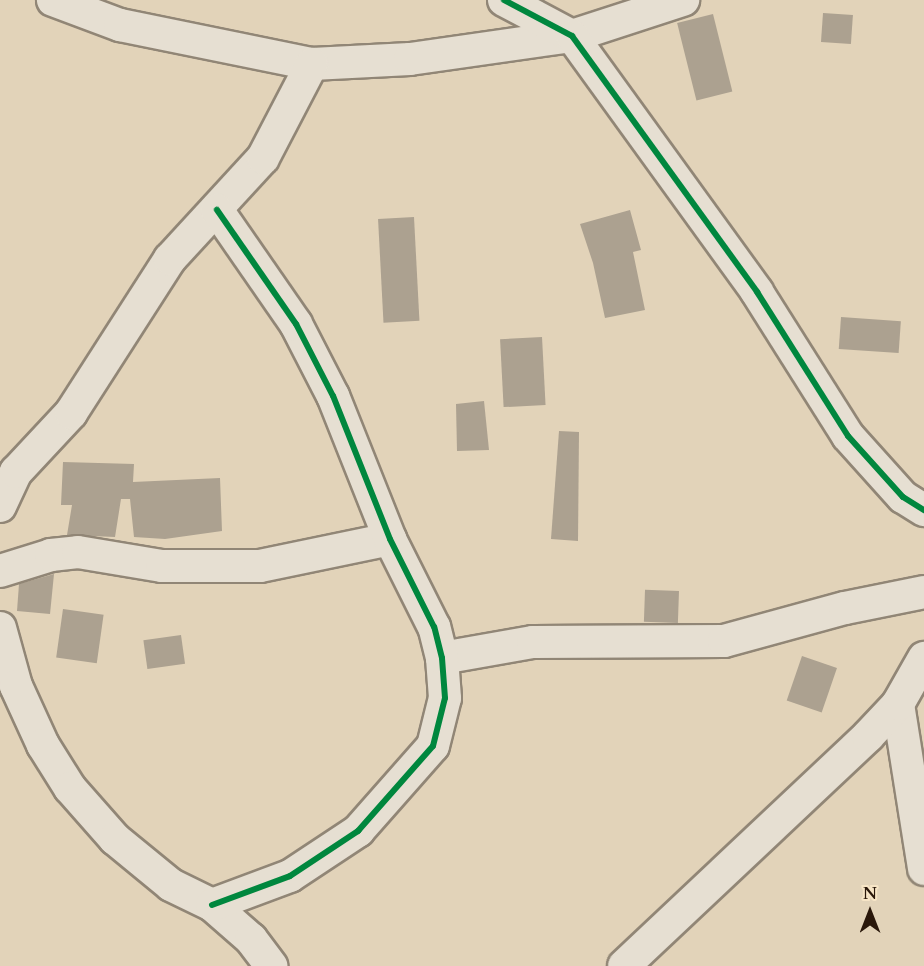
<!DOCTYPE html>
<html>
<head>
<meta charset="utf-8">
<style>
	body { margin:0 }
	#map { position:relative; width:924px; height:966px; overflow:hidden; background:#e2d3b9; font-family:Cardo,serif }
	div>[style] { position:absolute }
	.building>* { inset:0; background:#aca190; transform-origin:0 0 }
	.roads { filter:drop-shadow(2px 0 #918676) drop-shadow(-2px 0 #918676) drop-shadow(0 2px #918676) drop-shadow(0 -2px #918676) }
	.minor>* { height:32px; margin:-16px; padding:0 16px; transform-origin:16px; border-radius:16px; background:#e6dfd2 }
	.cycleway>* { height:6px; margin:-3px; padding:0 3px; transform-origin:3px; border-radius:3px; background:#00873e }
	span { translate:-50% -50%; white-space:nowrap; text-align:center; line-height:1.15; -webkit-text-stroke:5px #f7e5c6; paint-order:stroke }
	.north { position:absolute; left:840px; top:882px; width:60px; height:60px; -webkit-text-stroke:4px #f7e5c6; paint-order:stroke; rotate:0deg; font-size:16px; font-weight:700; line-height:24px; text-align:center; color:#29170a }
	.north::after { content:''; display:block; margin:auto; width:21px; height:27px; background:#29170a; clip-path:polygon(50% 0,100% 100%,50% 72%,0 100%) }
</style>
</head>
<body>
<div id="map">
	<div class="building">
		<div style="left:823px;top:13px;width:30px;height:29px;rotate:4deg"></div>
		<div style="left:713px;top:14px;width:80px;height:37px;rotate:76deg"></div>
		<div style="clip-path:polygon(630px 210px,641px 250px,633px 252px,645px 310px,605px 318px,593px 263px,580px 224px)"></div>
		<div style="left:414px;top:217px;width:104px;height:36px;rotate:87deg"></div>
		<div style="left:841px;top:317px;width:60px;height:32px;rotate:4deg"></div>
		<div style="left:542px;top:337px;width:68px;height:42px;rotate:87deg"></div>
		<div style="clip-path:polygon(484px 401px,489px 450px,457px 451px,456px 404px)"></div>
		<div style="clip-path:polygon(559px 431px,579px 432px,578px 541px,551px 539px)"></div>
		<div style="clip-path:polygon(63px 462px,134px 464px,133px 482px,220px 478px,222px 531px,165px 539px,134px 537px,130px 499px,121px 499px,115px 537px,67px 535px,72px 505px,61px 505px)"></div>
		<div style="clip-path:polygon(54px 574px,50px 614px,17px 611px,19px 584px)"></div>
		<div style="left:679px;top:591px;width:32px;height:34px;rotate:92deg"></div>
		<div style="left:63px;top:609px;width:41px;height:49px;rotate:8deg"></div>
		<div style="left:181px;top:635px;width:29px;height:38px;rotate:82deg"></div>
		<div style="left:802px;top:656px;width:37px;height:47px;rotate:19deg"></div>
	</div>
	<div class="roads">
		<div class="minor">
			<div style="left:53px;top:0;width:72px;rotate:20.5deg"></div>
			<div style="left:120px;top:25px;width:196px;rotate:11.5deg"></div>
			<div style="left:312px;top:64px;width:98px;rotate:-2.9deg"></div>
			<div style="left:410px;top:59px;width:164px;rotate:-8.1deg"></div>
			<div style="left:572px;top:36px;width:117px;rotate:-18deg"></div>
			<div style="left:504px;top:0;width:77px;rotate:27.9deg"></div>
			<div style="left:572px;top:36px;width:316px;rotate:54.1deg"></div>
			<div style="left:757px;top:292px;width:170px;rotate:57.7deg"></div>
			<div style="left:848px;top:436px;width:82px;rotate:48deg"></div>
			<div style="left:903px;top:497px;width:25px;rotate:32deg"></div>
			<div style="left:0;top:506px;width:38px;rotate:-65deg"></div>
			<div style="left:16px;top:472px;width:81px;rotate:-47deg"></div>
			<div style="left:71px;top:413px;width:183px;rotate:-57.3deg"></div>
			<div style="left:170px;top:259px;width:137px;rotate:-47.4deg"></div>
			<div style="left:263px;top:158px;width:106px;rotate:-62.5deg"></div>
			<div style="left:0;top:571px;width:53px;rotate:-17.4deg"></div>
			<div style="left:51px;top:555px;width:27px;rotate:-6deg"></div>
			<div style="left:78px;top:552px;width:85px;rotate:9.5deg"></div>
			<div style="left:162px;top:566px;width:98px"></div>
			<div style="left:260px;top:566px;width:133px;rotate:-11.7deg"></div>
			<div style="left:0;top:628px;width:60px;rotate:74.6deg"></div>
			<div style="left:16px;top:686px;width:65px;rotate:65.4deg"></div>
			<div style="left:43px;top:745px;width:51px;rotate:57.9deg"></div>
			<div style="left:70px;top:788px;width:68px;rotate:48.6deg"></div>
			<div style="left:115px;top:839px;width:72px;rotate:39.4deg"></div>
			<div style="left:171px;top:885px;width:46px;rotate:26deg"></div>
			<div style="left:212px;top:905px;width:52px;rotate:41.1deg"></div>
			<div style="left:251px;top:939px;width:34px;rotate:53deg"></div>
			<div style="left:442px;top:658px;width:92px;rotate:-10deg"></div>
			<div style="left:533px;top:642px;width:191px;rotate:-0.3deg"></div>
			<div style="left:724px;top:641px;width:125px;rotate:-15.3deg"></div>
			<div style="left:845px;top:608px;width:81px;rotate:-11.4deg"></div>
			<div style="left:898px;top:704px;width:167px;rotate:81deg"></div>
			<div style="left:212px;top:905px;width:83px;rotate:-20.4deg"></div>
			<div style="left:290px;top:876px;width:82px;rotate:-33.5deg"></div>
			<div style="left:358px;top:831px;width:113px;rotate:-48.6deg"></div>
			<div style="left:433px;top:746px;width:49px;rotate:-76deg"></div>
			<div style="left:445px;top:698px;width:40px;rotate:-94.3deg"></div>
			<div style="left:442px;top:658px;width:32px;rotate:-104deg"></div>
			<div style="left:434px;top:627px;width:98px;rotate:-116.6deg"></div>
			<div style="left:390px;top:539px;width:154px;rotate:-111.7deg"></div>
			<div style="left:333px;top:396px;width:81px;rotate:-117.2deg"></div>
			<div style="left:296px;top:324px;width:139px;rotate:-124.7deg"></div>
			<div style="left:624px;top:966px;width:335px;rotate:-43.3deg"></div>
			<div style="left:868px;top:736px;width:44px;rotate:-46.8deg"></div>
			<div style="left:898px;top:704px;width:53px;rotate:-60.5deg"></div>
		</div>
	</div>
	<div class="cycleway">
		<div style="left:504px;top:0;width:77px;rotate:27.9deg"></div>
		<div style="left:572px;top:36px;width:316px;rotate:54.1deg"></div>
		<div style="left:757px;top:292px;width:170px;rotate:57.7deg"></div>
		<div style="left:848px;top:436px;width:82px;rotate:48deg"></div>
		<div style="left:903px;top:497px;width:25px;rotate:32deg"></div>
		<div style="left:212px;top:905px;width:83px;rotate:-20.4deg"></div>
		<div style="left:290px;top:876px;width:82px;rotate:-33.5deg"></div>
		<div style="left:358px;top:831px;width:113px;rotate:-48.6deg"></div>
		<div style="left:433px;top:746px;width:49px;rotate:-76deg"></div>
		<div style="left:445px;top:698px;width:40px;rotate:-94.3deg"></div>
		<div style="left:442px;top:658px;width:32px;rotate:-104deg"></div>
		<div style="left:434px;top:627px;width:98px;rotate:-116.6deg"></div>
		<div style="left:390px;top:539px;width:154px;rotate:-111.7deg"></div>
		<div style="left:333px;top:396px;width:81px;rotate:-117.2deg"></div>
		<div style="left:296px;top:324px;width:139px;rotate:-124.7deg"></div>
	</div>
	<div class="north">N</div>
</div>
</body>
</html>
